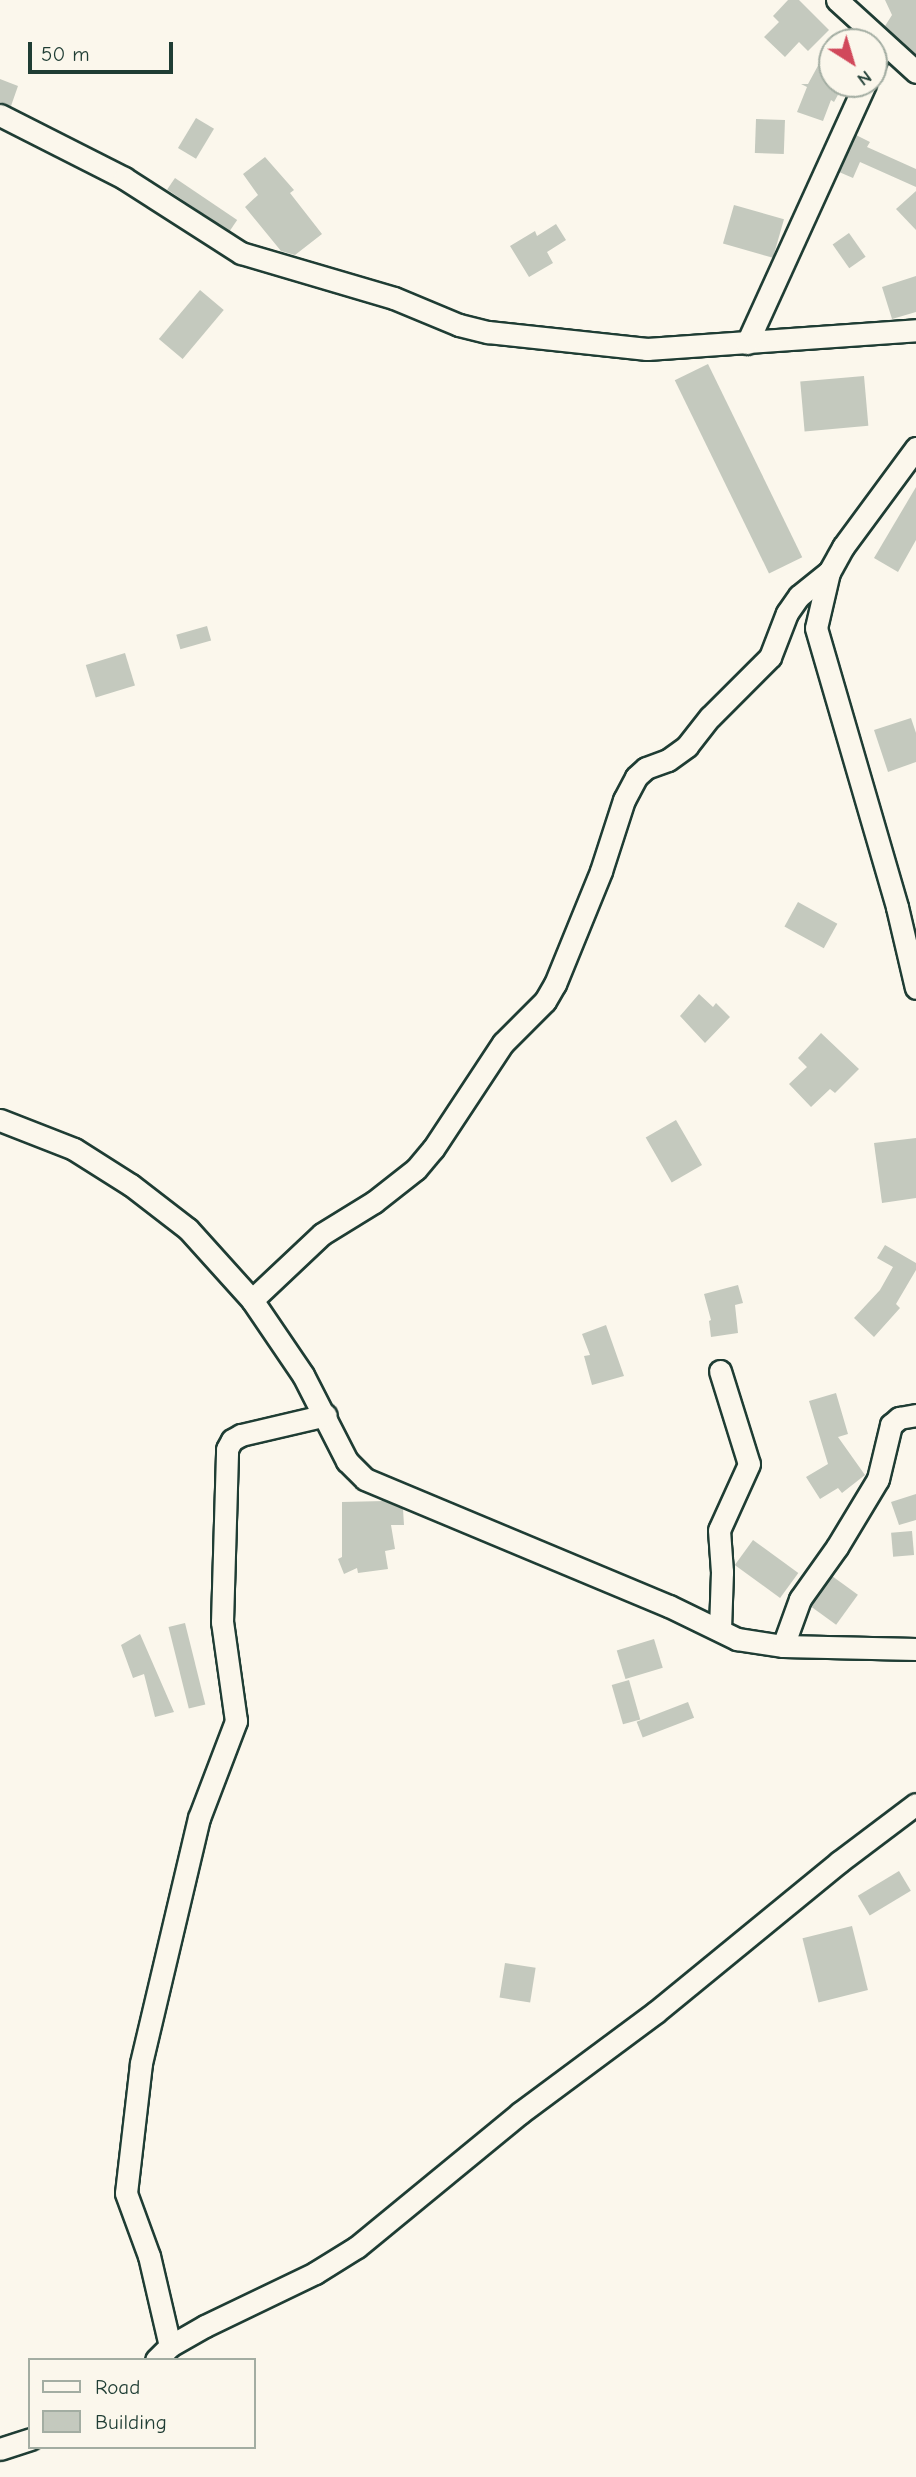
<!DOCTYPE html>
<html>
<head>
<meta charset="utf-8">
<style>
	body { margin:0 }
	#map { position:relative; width:916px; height:2477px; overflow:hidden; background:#fbf7ec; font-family:"Comic Neue",sans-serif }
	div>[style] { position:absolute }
	.building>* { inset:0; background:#c4c9be; transform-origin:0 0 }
	.roads { filter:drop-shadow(2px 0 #1f3d34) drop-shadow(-2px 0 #1f3d34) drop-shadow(0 2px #1f3d34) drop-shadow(0 -2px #1f3d34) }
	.minor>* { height:21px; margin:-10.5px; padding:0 10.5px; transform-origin:10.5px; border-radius:10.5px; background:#fbf7ec }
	span { translate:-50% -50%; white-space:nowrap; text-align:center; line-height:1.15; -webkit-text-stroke:7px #fbf7ec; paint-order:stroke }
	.legend { position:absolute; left:28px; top:2358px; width:228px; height:91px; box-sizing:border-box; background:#fbf7ec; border:2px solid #a3ada2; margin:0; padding:9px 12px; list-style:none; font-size:21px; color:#1f3d34 }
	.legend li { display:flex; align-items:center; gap:14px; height:35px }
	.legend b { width:35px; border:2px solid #a3ada2 }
	.north { position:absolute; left:818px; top:28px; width:70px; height:70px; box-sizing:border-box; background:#fbf7ec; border:2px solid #a3ada2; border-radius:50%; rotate:143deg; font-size:19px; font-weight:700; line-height:28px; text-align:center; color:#1f3d34 }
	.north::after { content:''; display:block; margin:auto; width:24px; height:32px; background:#d1495b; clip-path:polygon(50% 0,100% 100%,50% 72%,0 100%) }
	.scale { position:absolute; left:28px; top:42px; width:145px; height:32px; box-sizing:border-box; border:4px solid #1f3d34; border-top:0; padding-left:9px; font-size:21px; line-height:24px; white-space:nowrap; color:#1f3d34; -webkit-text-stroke:5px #fbf7ec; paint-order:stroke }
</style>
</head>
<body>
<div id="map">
	<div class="building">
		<div style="clip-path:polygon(788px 0,799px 0,829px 30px,808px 51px,799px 42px,785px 57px,764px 37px,779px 22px,773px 16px)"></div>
		<div style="clip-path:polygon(885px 0,916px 0,916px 54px,885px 26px,892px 15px)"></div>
		<div style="clip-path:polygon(832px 40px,832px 84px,844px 84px,834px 102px,831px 100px,823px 121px,797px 112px,807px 87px,801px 84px,808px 84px)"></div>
		<div style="clip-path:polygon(0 79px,18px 86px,11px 106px,0 102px)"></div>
		<div style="left:196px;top:118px;width:21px;height:35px;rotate:31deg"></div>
		<div style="left:756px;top:119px;width:29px;height:34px;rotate:2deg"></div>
		<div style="clip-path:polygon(856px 135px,870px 142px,867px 147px,916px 169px,916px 187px,860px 162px,853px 178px,839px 172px)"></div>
		<div style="clip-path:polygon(265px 157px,294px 190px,290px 193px,322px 234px,295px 255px,281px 251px,245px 207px,258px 195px,243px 174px)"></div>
		<div style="left:175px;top:178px;width:75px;height:14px;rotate:34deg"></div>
		<div style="clip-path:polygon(916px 191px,916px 230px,896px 209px)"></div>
		<div style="left:734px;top:205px;width:52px;height:40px;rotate:16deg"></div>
		<div style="clip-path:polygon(556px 224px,566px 240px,547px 252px,553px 263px,529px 277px,510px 246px,535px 231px,537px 236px)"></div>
		<div style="left:849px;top:233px;width:29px;height:20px;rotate:55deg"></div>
		<div style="clip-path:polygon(916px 276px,916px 312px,892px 319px,882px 287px)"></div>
		<div style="left:200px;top:290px;width:31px;height:64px;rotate:40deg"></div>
		<div style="left:708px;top:364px;width:215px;height:37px;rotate:64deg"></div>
		<div style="left:864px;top:376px;width:50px;height:64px;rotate:85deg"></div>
		<div style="clip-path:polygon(916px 487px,916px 540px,898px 572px,874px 558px)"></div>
		<div style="left:207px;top:626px;width:15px;height:32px;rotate:74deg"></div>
		<div style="left:125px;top:653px;width:34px;height:41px;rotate:73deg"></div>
		<div style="clip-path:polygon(911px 718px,916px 733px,916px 762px,888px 772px,874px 730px)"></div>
		<div style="left:798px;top:902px;width:45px;height:28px;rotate:29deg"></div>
		<div style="clip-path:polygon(699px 994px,713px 1007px,716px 1003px,730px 1017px,705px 1043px,680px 1016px)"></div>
		<div style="clip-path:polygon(821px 1033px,859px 1069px,835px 1093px,830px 1089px,811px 1107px,789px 1084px,807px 1067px,798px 1058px)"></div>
		<div style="left:676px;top:1120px;width:52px;height:35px;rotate:60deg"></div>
		<div style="clip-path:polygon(916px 1138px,916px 1198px,882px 1203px,874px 1143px)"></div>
		<div style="clip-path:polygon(885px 1245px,916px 1263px,916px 1270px,896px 1304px,900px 1308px,874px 1337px,854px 1318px,880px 1290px,893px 1267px,877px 1258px)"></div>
		<div style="clip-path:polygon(738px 1285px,743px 1303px,735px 1305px,738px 1333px,711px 1337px,709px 1321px,711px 1320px,704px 1294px)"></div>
		<div style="clip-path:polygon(606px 1325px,624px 1376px,592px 1385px,584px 1356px,590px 1355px,582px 1334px)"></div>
		<div style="clip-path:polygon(836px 1393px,848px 1434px,838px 1437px,865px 1475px,842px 1493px,838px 1488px,820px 1499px,806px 1477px,828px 1464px,809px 1401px)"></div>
		<div style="clip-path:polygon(916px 1494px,916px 1520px,899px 1525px,891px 1502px)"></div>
		<div style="clip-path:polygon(384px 1501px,403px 1509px,404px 1525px,391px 1525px,395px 1549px,385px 1551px,388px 1569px,358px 1573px,357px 1568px,344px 1574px,338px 1559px,342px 1557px,342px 1502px)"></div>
		<div style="left:912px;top:1531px;width:24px;height:21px;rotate:85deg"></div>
		<div style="left:753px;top:1540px;width:56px;height:31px;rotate:36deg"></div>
		<div style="left:832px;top:1576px;width:32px;height:37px;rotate:36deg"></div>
		<div style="left:185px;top:1623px;width:84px;height:17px;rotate:76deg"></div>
		<div style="clip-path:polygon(140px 1634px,147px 1650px,174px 1712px,155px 1717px,144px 1674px,133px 1678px,121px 1645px)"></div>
		<div style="left:654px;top:1639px;width:30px;height:39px;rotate:73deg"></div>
		<div style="left:629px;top:1680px;width:41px;height:18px;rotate:74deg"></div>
		<div style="left:688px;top:1702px;width:17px;height:55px;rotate:69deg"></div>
		<div style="left:899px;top:1871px;width:23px;height:48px;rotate:59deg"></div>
		<div style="left:852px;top:1926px;width:66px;height:51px;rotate:76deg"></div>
		<div style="left:505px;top:1963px;width:31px;height:35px;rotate:9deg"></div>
	</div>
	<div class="roads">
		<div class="minor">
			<div style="left:837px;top:0;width:107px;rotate:42.3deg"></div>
			<div style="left:874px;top:64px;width:21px;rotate:-65deg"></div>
			<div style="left:0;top:115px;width:139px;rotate:26.9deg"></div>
			<div style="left:124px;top:178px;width:139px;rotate:32.7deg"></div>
			<div style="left:241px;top:253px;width:159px;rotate:16.4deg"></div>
			<div style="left:394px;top:298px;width:70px;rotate:22.6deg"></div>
			<div style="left:459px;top:325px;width:30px;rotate:14deg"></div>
			<div style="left:488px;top:332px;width:160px;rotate:6.1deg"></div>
			<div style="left:647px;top:349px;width:270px;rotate:-4deg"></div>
			<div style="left:747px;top:343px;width:285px;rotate:-65.5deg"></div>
			<div style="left:916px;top:448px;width:123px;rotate:126.4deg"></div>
			<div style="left:843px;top:547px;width:29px;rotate:119deg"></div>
			<div style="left:829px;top:572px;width:57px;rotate:103.1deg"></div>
			<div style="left:816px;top:628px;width:291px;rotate:73.8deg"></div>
			<div style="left:897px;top:907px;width:83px;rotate:76.8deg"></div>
			<div style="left:0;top:1120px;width:79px;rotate:21.4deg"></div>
			<div style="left:74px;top:1149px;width:67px;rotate:32.3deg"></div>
			<div style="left:131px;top:1185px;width:72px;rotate:37.7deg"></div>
			<div style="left:188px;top:1229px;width:96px;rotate:48deg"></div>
			<div style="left:252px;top:1300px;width:91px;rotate:55.8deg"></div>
			<div style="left:303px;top:1375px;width:97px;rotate:62.9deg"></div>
			<div style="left:347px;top:1461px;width:25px;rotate:45deg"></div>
			<div style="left:365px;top:1479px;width:329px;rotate:22.7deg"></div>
			<div style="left:669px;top:1606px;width:76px;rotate:25.9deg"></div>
			<div style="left:737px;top:1639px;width:47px;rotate:8.7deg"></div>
			<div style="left:783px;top:1646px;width:133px;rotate:1.3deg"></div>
			<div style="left:252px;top:1300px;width:96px;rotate:-43.3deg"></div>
			<div style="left:322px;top:1234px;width:61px;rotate:-31.6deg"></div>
			<div style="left:374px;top:1202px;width:53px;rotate:-38.2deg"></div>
			<div style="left:416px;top:1169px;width:26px;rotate:-50deg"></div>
			<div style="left:433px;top:1149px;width:127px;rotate:-56.6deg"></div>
			<div style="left:503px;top:1043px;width:59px;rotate:-45deg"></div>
			<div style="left:545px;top:1001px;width:20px;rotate:-60deg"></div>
			<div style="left:555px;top:984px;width:122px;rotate:-67.8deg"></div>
			<div style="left:601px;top:871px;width:75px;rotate:-72.1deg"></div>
			<div style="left:624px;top:800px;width:26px;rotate:-62deg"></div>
			<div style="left:636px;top:777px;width:13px;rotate:-42deg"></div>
			<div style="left:646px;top:768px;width:23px;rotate:-20deg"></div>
			<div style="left:668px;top:760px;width:24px;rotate:-36deg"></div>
			<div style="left:687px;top:746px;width:37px;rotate:-52deg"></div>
			<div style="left:710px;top:717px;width:85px;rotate:-45deg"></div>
			<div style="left:770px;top:657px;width:47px;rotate:-68.9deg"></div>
			<div style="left:787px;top:613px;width:21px;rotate:-55deg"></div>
			<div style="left:799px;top:596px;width:38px;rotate:-39deg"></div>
			<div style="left:720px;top:1371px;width:97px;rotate:72.7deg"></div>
			<div style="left:749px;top:1464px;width:72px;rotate:114.4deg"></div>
			<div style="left:719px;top:1530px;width:42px;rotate:85.9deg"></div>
			<div style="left:722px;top:1572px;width:58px;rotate:92deg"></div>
			<div style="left:783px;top:1646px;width:50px;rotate:-70.1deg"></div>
			<div style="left:800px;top:1599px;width:64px;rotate:-54.6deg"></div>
			<div style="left:837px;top:1547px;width:79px;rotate:-58.9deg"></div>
			<div style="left:878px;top:1479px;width:56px;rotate:-76.5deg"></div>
			<div style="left:891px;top:1425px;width:11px;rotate:-41deg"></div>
			<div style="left:899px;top:1418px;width:17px;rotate:-10deg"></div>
			<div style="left:170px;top:2346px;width:92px;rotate:-103.1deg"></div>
			<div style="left:149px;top:2256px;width:67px;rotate:-110.1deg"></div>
			<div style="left:126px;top:2193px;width:131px;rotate:-83.4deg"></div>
			<div style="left:141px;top:2063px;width:252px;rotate:-76.7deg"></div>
			<div style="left:199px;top:1818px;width:104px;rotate:-69.1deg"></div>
			<div style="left:236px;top:1721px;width:100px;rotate:-98deg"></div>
			<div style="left:222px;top:1622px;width:173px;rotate:-88.3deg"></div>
			<div style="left:227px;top:1449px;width:10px;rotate:-61deg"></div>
			<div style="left:232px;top:1440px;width:10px;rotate:-29deg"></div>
			<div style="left:241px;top:1435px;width:87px;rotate:-13.2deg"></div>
			<div style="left:156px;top:2360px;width:20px;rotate:-45deg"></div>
			<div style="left:170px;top:2346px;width:40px;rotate:-29.7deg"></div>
			<div style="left:205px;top:2326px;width:122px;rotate:-25.7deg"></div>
			<div style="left:315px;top:2273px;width:49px;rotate:-31.8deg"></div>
			<div style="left:357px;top:2247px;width:211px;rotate:-39.4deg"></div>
			<div style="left:520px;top:2113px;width:169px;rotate:-36.6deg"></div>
			<div style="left:656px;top:2012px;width:237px;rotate:-39.3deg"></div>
			<div style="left:839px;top:1862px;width:96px;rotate:-37deg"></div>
			<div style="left:0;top:2449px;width:32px;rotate:-18deg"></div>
		</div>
	</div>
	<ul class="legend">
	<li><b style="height:9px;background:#fbf7ec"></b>Road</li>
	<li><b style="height:19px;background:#c4c9be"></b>Building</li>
	</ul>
	<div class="north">N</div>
	<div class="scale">50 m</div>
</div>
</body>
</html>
